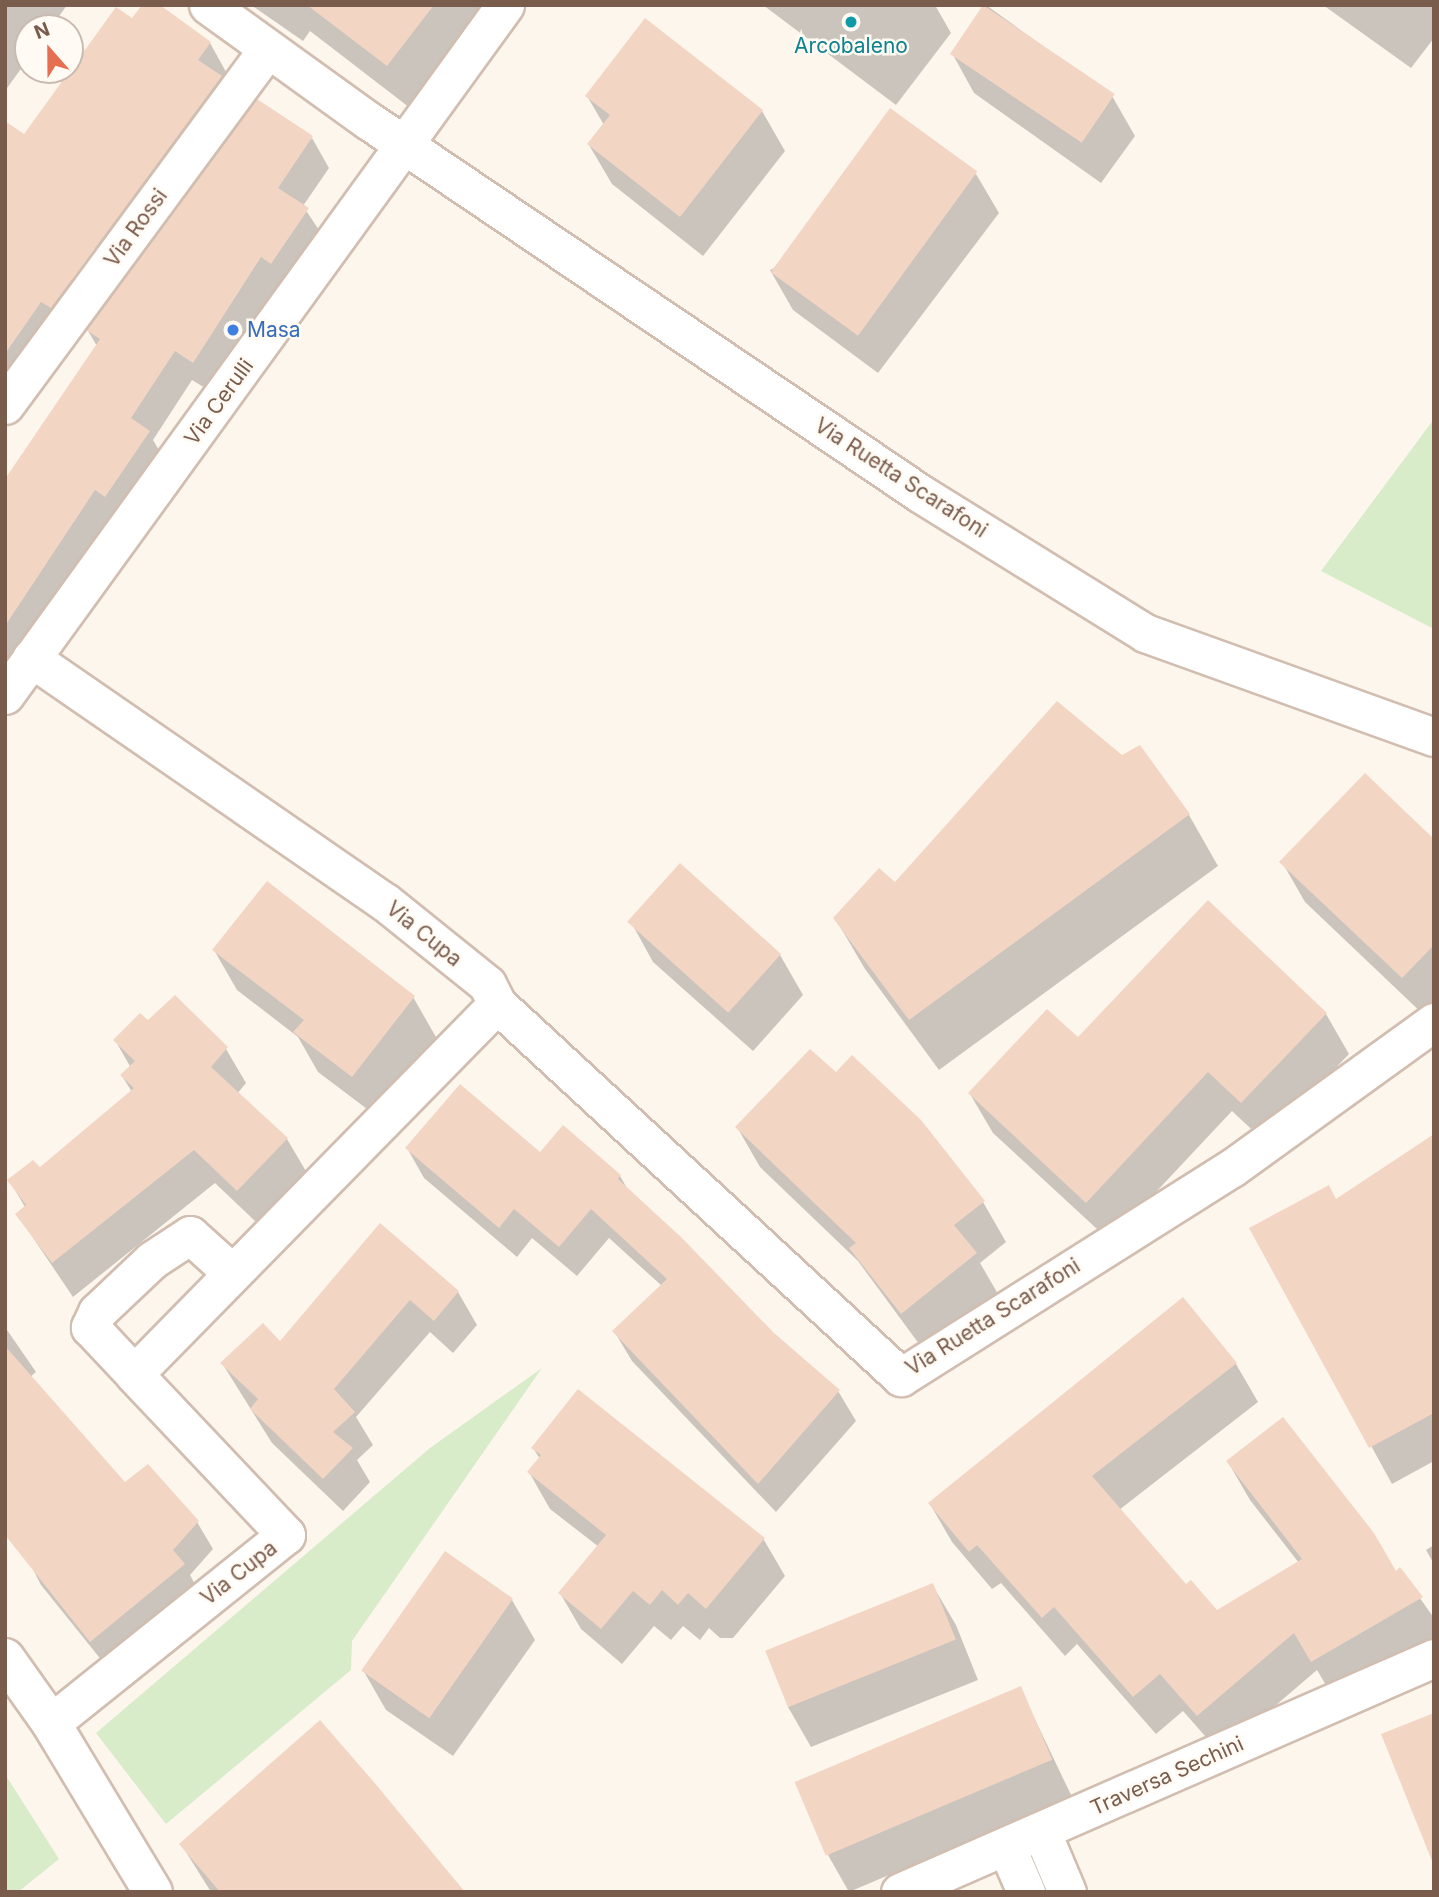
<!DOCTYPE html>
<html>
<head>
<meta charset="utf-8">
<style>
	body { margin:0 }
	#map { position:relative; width:1439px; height:1897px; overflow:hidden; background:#fdf6ec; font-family:Inter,sans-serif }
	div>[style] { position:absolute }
	.green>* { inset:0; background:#d8ecc9 }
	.shadow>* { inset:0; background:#0003 }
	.building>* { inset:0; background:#f3d5c3; transform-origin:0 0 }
	.roads { filter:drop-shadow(2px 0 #d1beb0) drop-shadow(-2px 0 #d1beb0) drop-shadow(0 2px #d1beb0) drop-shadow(0 -2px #d1beb0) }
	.street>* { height:37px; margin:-18.5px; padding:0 18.5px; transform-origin:18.5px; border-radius:18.5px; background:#fff }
	.secondary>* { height:38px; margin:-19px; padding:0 19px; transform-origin:19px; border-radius:19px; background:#fff }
	.dots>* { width:19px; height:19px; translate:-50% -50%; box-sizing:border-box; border:4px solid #fffaf3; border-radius:50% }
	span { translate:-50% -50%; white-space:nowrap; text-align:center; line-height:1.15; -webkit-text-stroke:5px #fffaf3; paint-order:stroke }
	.culture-label { font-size:21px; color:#0d838f }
	.street-label { font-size:21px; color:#7a5c4d }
	.shop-label { font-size:21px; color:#366cbe }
	.left { translate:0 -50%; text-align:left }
	.frame { position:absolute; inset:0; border:7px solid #7a5c4d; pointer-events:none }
	.north { position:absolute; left:14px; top:14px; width:70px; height:70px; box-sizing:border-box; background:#fffaf3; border:2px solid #cabbb1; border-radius:50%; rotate:339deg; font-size:19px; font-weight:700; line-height:28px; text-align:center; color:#7a5c4d }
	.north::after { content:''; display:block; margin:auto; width:24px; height:32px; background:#e76f51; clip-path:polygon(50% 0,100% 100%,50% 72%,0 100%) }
</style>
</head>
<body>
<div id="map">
	<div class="green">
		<div style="clip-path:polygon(1434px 419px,1434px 629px,1321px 571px)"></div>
		<div style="clip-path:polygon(542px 1368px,352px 1641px,351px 1670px,166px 1824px,96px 1733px,430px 1448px)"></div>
		<div style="clip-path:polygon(5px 1774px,59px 1859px,18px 1892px,5px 1892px)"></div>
	</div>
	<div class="shadow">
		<div style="clip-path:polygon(5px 5px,67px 5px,51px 28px,28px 28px,28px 59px,5px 91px)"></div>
		<div style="clip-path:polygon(157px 5px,210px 43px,230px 79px,124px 270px,5px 182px,24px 136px,133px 21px)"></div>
		<div style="clip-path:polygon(251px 5px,495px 5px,414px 111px,310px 31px,303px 41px)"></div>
		<div style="clip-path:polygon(763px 5px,935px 5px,951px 33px,896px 105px)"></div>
		<div style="clip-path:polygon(986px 5px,1112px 96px,1135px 136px,1101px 183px,974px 93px,952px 53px)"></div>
		<div style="clip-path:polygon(1323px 5px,1434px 5px,1434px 38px,1411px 68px)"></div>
		<div style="clip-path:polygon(587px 96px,762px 111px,785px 151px,703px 256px,612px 184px,589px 145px,604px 125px)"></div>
		<div style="clip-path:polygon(312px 138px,329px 168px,303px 206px,325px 239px,210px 391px,192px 380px,153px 440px,166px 462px,5px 676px,5px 482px,97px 346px,88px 331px)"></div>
		<div style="clip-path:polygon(976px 174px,999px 213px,878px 373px,793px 310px,770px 270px)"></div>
		<div style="clip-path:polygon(5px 238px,72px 278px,87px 305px,5px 403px)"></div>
		<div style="clip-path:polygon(1139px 747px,1189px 815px,1218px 866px,939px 1070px,865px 969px,835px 918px)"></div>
		<div style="clip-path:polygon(1434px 841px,1434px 1009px,1426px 1017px,1305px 902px,1282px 862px)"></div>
		<div style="clip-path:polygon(631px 922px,780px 955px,803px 995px,753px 1051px,653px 962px)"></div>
		<div style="clip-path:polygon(214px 950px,413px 997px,436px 1037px,375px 1115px,318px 1072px,298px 1037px,237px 990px)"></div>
		<div style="clip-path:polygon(1326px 1014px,1349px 1054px,1265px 1142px,1232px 1111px,1110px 1241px,993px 1133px,970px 1094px,1078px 1040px)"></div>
		<div style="clip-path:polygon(148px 1022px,226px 1049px,246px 1083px,237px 1094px,287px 1139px,307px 1173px,258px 1224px,215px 1183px,73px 1297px,17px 1214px,25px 1207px,9px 1180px,40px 1170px,132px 1092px,122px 1076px,131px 1068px,115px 1040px)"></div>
		<div style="clip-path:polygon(737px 1127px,983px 1202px,1006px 1242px,980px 1263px,998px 1294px,925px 1352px,858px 1261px,760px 1167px)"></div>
		<div style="clip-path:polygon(407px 1148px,541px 1154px,620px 1176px,628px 1190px,773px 1335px,838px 1391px,856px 1421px,776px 1512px,632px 1361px,614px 1331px,662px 1286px,609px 1238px,577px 1276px,532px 1238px,517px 1257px,424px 1178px)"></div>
		<div style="clip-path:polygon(380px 1226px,458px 1292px,477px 1325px,453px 1353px,430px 1332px,356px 1417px,373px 1445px,357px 1460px,370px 1482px,343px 1511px,272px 1443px,222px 1363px,280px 1344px)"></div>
		<div style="clip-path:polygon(1252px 1228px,1434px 1383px,1434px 1461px,1392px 1484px)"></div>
		<div style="clip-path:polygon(1183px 1299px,1236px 1364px,1258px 1402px,1119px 1510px,1185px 1586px,1216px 1612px,1299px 1563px,1250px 1500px,1228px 1462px,1395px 1573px,1400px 1570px,1434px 1618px,1434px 1642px,1335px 1700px,1317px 1670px,1220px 1753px,1183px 1711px,1156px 1734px,1077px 1644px,1065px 1656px,1001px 1583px,992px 1589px,952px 1542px,930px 1504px)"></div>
		<div style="clip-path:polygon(5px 1327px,36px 1372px,30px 1377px,124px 1484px,197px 1522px,213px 1549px,190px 1575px,199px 1592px,107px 1667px,41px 1585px,5px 1514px)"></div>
		<div style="clip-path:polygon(578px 1392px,764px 1540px,785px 1576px,733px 1638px,720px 1638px,709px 1628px,700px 1640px,683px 1626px,671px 1640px,654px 1626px,622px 1664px,581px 1629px,560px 1593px,599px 1547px,550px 1509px,529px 1472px,540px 1459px,533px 1448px)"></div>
		<div style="clip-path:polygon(1434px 1545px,1434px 1564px,1426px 1550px)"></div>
		<div style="clip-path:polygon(933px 1586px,956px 1625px,978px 1680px,811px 1747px,788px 1707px)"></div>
		<div style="clip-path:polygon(512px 1600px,535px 1640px,453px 1756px,386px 1710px,363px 1670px)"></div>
		<div style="clip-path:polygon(1020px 1688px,1072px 1797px,849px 1892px,828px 1855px)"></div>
		<div style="clip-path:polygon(181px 1844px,463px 1892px,211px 1892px)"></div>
	</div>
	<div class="building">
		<div style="clip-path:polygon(142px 5px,160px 5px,211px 42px,198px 60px,222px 76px,51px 308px,41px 302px,5px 354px,5px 121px,24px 134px,116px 7px,132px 18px)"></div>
		<div style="clip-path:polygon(307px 5px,434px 5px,387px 66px)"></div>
		<div style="left:983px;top:5px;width:159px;height:59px;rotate:34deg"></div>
		<div style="clip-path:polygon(645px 18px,763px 110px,680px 217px,587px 144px,610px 115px,585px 96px)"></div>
		<div style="clip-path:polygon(257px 99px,313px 136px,278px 188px,309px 208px,271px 264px,261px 257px,193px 363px,175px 351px,131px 418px,150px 431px,105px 497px,95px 490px,5px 626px,5px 479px,100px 339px,86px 330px)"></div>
		<div style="left:890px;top:108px;width:108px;height:203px;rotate:36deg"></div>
		<div style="clip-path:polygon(1057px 701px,1122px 755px,1140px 745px,1190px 814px,909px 1020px,833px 918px,879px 868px,895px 882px)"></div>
		<div style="clip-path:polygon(1365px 773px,1434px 839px,1434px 945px,1402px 978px,1279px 862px)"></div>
		<div style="left:680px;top:863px;width:136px;height:79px;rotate:42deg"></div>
		<div style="clip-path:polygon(267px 881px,415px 996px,352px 1077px,293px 1032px,304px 1020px,212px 950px)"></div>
		<div style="clip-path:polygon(1208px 900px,1327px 1013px,1241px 1103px,1208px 1072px,1086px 1203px,968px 1093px,1047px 1009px,1078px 1037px)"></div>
		<div style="clip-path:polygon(175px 995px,228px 1047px,211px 1067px,288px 1138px,237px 1191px,194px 1150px,52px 1263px,15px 1214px,26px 1205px,7px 1180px,33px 1160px,40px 1167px,134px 1088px,120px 1075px,135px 1061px,113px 1040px,140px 1013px,148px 1020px)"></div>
		<div style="clip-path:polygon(810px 1049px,836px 1072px,852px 1055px,921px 1120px,985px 1201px,954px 1225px,977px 1253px,901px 1314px,849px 1248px,856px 1243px,735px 1127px)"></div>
		<div style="clip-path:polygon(460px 1084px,540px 1152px,563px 1125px,621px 1175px,618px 1179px,682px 1238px,774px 1333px,840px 1390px,758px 1484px,612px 1331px,667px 1279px,591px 1209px,559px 1247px,514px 1209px,499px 1228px,405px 1148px)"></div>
		<div style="clip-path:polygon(1434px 1134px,1434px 1413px,1369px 1448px,1249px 1228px,1329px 1185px,1336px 1199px)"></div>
		<div style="clip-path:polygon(380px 1223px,459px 1291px,434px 1321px,410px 1300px,334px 1389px,355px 1412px,333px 1432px,353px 1448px,323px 1479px,250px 1409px,258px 1399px,220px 1363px,263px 1323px,280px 1341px)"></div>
		<div style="clip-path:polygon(1183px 1297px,1237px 1363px,1092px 1476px,1186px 1584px,1191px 1580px,1217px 1610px,1302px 1559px,1226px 1461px,1283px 1417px,1374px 1533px,1396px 1571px,1400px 1567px,1423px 1597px,1311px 1662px,1294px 1633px,1197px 1716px,1160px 1674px,1133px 1697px,1054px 1607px,1042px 1618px,977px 1545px,969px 1552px,928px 1503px)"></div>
		<div style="clip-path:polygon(5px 1346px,125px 1482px,148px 1464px,199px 1521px,173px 1550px,185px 1564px,90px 1642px,5px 1535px)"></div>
		<div style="clip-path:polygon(578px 1389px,765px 1538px,706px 1609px,688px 1593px,678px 1605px,662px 1590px,650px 1605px,633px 1591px,601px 1629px,558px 1593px,606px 1535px,527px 1472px,541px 1455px,531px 1448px)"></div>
		<div style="left:445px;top:1551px;width:83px;height:146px;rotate:35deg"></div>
		<div style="left:933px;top:1583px;width:61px;height:181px;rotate:68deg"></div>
		<div style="left:1021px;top:1686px;width:80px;height:246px;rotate:67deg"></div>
		<div style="clip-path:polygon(1434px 1713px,1434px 1860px,1432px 1861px,1381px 1734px)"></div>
		<div style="clip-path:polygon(320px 1720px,373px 1781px,465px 1892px,220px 1892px,179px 1844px)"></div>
	</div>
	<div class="roads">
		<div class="street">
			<div style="left:208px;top:5px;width:198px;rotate:35.8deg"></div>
			<div style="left:369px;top:121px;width:666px;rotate:34.05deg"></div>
			<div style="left:921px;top:494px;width:264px;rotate:31.8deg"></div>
			<div style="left:1145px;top:633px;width:307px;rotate:19.8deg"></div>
			<div style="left:5px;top:405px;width:440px;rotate:-53.6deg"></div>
			<div style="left:31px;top:658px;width:430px;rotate:34.6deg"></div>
			<div style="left:385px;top:902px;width:131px;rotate:38.8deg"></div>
			<div style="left:487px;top:984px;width:22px;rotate:63deg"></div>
			<div style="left:497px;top:1004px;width:550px;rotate:42.72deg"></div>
			<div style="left:901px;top:1377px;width:391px;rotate:-32.3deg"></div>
			<div style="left:1232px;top:1168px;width:249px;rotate:-35.9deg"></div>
			<div style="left:5px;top:695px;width:852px;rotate:-54.07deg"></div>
			<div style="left:231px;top:1272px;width:55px;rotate:-137.9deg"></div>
			<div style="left:190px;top:1235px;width:45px;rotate:146.7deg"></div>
			<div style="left:152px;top:1260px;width:76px;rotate:136.6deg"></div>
			<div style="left:97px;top:1312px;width:17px;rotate:115deg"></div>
			<div style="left:90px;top:1327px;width:64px;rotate:46.9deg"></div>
			<div style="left:134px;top:1374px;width:518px;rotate:-45.55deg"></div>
			<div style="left:51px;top:1723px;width:301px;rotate:-38.7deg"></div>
			<div style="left:286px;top:1535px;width:221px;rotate:-133.4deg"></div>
			<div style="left:1042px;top:1833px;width:64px;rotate:67deg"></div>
			<div style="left:1007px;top:1848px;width:48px;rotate:66.6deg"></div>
			<div style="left:900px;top:1892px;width:583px;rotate:-23.66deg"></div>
		</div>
		<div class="secondary">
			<div style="left:5px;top:1658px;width:80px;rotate:54.7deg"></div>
			<div style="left:51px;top:1723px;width:197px;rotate:58.9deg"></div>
		</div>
	</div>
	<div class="dots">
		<div style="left:851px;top:22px;background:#0f9aa8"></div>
		<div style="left:233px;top:330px;background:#3f7fe0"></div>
	</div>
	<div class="culture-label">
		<span style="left:851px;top:46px">Arcobaleno</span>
	</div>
	<div class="street-label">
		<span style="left:136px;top:228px;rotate:-54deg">Via Rossi</span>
		<span style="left:219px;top:402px;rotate:-54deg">Via Cerulli</span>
		<span style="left:901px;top:478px;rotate:33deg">Via Ruetta Scarafoni</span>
		<span style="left:424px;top:934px;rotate:39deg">Via Cupa</span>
		<span style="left:993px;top:1317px;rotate:-32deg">Via Ruetta Scarafoni</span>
		<span style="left:239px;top:1573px;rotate:-38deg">Via Cupa</span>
		<span style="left:1167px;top:1776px;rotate:-24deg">Traversa Sechini</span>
	</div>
	<div class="shop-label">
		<span class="left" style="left:247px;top:330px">Masa</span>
	</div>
	<div class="frame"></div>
	<div class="north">N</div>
</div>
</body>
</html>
